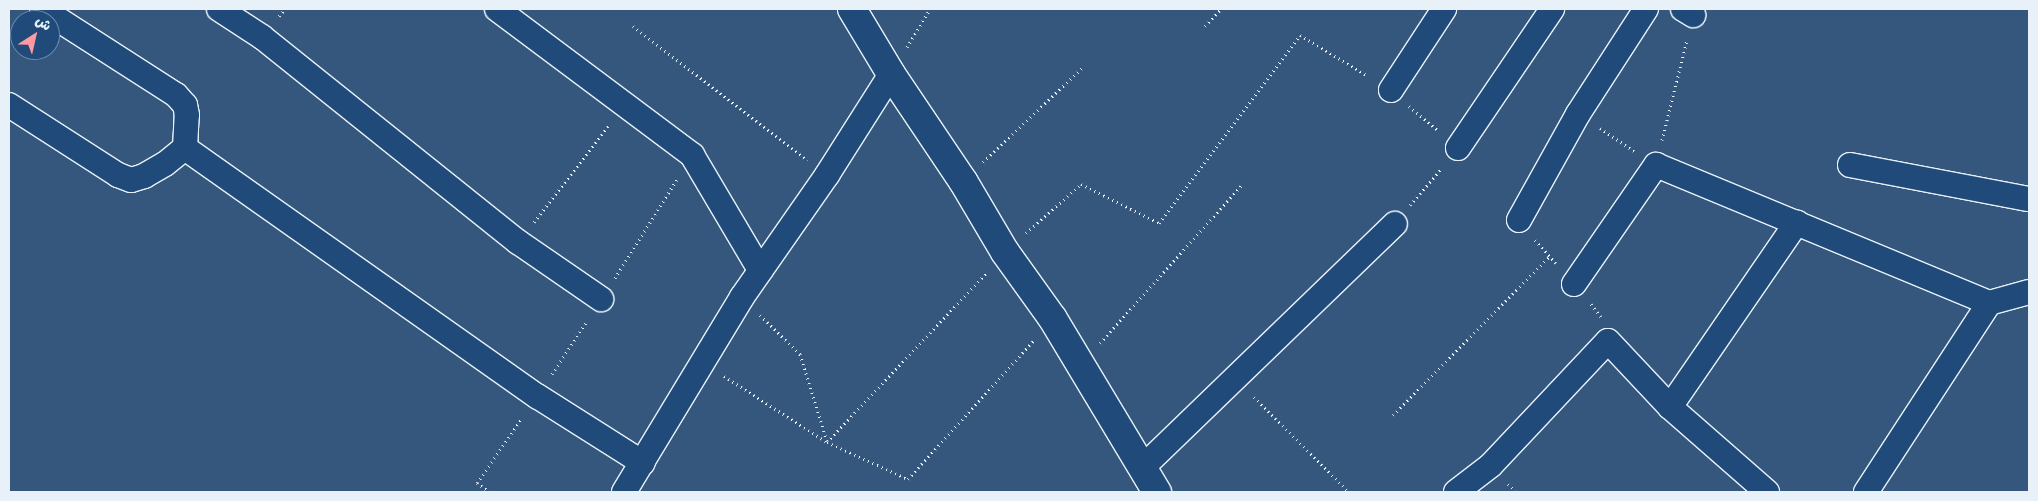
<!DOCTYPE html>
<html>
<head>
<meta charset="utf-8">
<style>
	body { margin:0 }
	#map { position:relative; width:2038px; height:501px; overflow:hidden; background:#35577e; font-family:Sriracha,"Playpen Sans Arabic",sans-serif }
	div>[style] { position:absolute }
	.path>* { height:3px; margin-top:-1.5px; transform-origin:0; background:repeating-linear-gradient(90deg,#e8f1f8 0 1px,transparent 0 5px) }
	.roads { filter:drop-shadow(1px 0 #e8f1f8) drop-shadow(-1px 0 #e8f1f8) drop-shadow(0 1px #e8f1f8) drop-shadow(0 -1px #e8f1f8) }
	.street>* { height:24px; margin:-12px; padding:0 12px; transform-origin:12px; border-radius:12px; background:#1f4a7a }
	.secondary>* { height:28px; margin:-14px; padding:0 14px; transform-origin:14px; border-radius:14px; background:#1f4a7a }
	span { translate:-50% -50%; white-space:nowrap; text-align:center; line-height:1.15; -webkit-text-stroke:4px #1f4a7a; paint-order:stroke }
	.frame { position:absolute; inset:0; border:10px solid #e8f1f8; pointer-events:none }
	.north { position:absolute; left:10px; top:10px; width:50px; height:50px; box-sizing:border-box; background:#1f4a7a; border:1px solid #6f8dac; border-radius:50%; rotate:35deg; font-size:14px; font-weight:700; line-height:20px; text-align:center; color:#e8f1f8 }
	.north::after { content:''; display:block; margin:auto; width:18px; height:22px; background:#ff9aa2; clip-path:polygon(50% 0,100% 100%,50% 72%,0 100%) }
</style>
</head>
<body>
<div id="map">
	<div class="path">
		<div style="left:279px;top:16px;width:9px;rotate:-49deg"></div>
		<div style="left:633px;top:26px;width:220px;rotate:37.6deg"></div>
		<div style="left:1205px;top:26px;width:23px;rotate:-47deg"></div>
		<div style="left:907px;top:47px;width:44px;rotate:-58.8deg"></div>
		<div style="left:1409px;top:106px;width:39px;rotate:40deg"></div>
		<div style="left:1600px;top:128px;width:41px;rotate:34.1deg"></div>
		<div style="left:1662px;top:140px;width:103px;rotate:-76deg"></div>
		<div style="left:983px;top:162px;width:139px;rotate:-43.5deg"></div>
		<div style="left:1410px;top:205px;width:49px;rotate:-49.1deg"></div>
		<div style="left:534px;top:222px;width:124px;rotate:-52.2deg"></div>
		<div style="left:1026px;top:233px;width:74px;rotate:-41.7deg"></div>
		<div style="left:1081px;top:184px;width:87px;rotate:26.6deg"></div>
		<div style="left:1159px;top:223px;width:235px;rotate:-53.1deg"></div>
		<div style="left:1300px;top:35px;width:79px;rotate:31.1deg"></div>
		<div style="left:1535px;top:240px;width:31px;rotate:48deg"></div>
		<div style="left:615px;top:278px;width:117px;rotate:-57.9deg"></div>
		<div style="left:1591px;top:304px;width:16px;rotate:52deg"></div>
		<div style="left:760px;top:315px;width:56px;rotate:44.3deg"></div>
		<div style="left:800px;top:354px;width:91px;rotate:72.8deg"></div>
		<div style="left:1100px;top:343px;width:212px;rotate:-48.1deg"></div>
		<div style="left:552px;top:374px;width:64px;rotate:-56.6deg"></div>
		<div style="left:724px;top:376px;width:122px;rotate:32.7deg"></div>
		<div style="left:827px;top:442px;width:89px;rotate:24.6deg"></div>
		<div style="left:908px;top:479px;width:188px;rotate:-47.8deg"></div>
		<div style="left:1254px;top:397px;width:134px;rotate:45deg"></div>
		<div style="left:1393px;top:415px;width:222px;rotate:-45.4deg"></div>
		<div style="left:827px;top:442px;width:232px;rotate:-46.7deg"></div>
		<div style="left:1508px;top:484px;width:11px;rotate:45deg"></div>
		<div style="left:490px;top:492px;width:16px;rotate:-145deg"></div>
		<div style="left:477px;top:483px;width:79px;rotate:-55.3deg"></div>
	</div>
	<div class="roads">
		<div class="street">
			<div style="left:219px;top:9px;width:51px;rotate:33.1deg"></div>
			<div style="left:262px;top:37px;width:328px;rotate:38.7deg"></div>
			<div style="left:518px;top:242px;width:101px;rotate:34.5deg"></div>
			<div style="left:497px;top:9px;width:244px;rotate:36.8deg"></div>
			<div style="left:692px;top:155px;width:134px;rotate:59.4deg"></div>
			<div style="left:1683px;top:9px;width:12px;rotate:31deg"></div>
			<div style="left:1391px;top:90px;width:97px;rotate:-56.8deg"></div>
			<div style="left:9px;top:105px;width:130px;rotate:32.7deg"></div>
			<div style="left:118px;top:175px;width:14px;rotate:21deg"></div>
			<div style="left:131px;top:180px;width:14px;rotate:-17deg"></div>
			<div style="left:144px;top:176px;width:24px;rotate:-30deg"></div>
			<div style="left:165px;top:164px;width:26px;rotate:-39deg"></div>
			<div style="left:185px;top:148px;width:33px;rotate:-87deg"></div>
			<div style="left:187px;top:115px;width:10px;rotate:-101deg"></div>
			<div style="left:185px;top:105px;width:13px;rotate:-132deg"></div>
			<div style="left:176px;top:95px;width:159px;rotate:-147.3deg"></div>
			<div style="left:185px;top:148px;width:431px;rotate:35.2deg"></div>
			<div style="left:537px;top:396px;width:125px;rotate:32.3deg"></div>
			<div style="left:1458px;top:148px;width:168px;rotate:-55.9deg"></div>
			<div style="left:1850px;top:165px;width:182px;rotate:10.8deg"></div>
			<div style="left:1519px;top:220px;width:121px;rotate:-60.9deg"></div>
			<div style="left:1578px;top:114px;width:125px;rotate:-57.1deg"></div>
			<div style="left:1574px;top:284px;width:145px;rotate:-55.4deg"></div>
			<div style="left:1656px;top:165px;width:360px;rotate:22.5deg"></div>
			<div style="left:1989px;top:303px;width:41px;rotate:-15.4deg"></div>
			<div style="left:1670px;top:407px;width:224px;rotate:-55.5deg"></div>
			<div style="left:1143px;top:467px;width:350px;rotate:-44deg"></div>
			<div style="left:624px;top:492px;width:228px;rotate:-58.8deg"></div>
			<div style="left:742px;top:297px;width:149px;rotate:-55.1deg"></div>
			<div style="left:827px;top:175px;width:120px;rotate:-57.6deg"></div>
			<div style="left:1456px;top:492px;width:44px;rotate:-37.6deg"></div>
			<div style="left:1491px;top:465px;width:170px;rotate:-46.7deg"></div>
			<div style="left:1608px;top:341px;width:91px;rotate:46.8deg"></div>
			<div style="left:1670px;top:407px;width:129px;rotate:41.2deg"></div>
			<div style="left:1866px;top:492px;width:225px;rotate:-56.9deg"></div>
		</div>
		<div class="secondary">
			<div style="left:852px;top:9px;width:76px;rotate:59deg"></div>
			<div style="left:891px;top:74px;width:129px;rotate:56.1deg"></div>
			<div style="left:963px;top:181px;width:82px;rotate:59.4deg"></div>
			<div style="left:1005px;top:252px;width:82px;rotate:54.4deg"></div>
			<div style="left:1053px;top:319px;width:202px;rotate:59deg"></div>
		</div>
	</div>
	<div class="frame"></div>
	<div class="north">ش</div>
</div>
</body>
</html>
